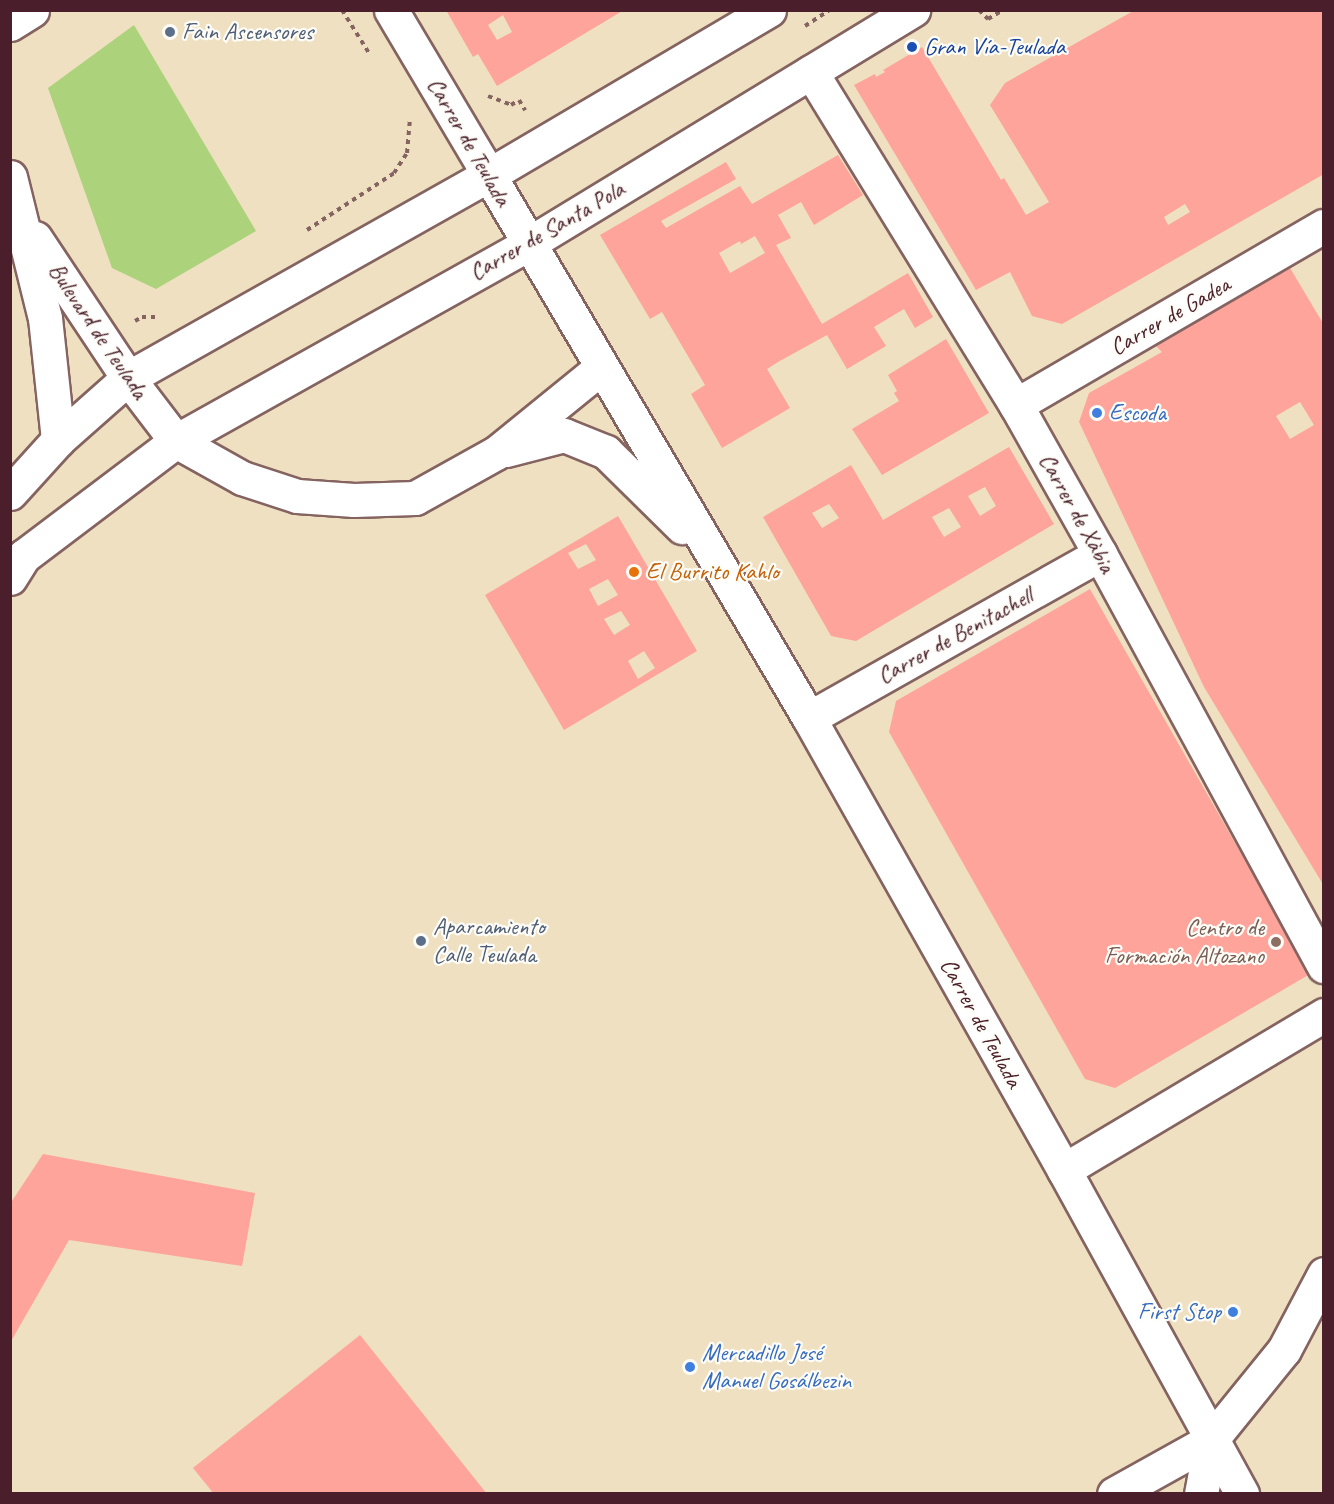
<!DOCTYPE html>
<html>
<head>
<meta charset="utf-8">
<style>
	body { margin:0 }
	#map { position:relative; width:1334px; height:1504px; overflow:hidden; background:#efe0c1; font-family:Caveat,sans-serif }
	div>[style] { position:absolute }
	.green>* { inset:0; background:#acd27b }
	.building>* { inset:0; background:#fea49b }
	.path>* { height:4px; margin-top:-2px; transform-origin:0; background:repeating-linear-gradient(90deg,#846360 0 4.5px,transparent 0 9px) }
	.roads { filter:drop-shadow(2px 0 #846360) drop-shadow(-2px 0 #846360) drop-shadow(0 2px #846360) drop-shadow(0 -2px #846360) }
	.minor>* { height:33px; margin:-16.5px; padding:0 16.5px; transform-origin:16.5px; border-radius:16.5px; background:#fff }
	.major>* { height:33px; margin:-16.5px; padding:0 16.5px; transform-origin:16.5px; border-radius:16.5px; background:#fff }
	.dots>* { width:16px; height:16px; translate:-50% -50%; box-sizing:border-box; border:3px solid #fdfcf7; border-radius:50% }
	span { translate:-50% -50%; white-space:nowrap; text-align:center; line-height:1.15; -webkit-text-stroke:4.5px #fdfcf7; paint-order:stroke }
	.service-label { font-size:24px; color:#4e5e75 }
	.left { translate:0 -50%; text-align:left }
	.transit-label { font-size:24px; color:#164399 }
	.street-label { font-size:24px; color:#4a1f2b }
	.shop-label { font-size:24px; color:#366cbe }
	.right { translate:-100% -50%; text-align:right }
	.food-label { font-size:24px; color:#c56008 }
	.education-label { font-size:24px; color:#785e54 }
	.frame { position:absolute; inset:0; border:12px solid #4a1f2b; pointer-events:none }
</style>
</head>
<body>
<div id="map">
	<div class="green">
		<div style="clip-path:polygon(134px 25px,256px 231px,156px 289px,112px 268px,48px 88px)"></div>
	</div>
	<div class="building">
		<div style="clip-path:polygon(evenodd,446px 10px,624px 10px,497px 86px,478px 54px,473px 57px,446px 10px,503px 15px,512px 32px,497px 40px,488px 25px,503px 15px)"></div>
		<div style="clip-path:polygon(evenodd,1135px 10px,1324px 10px,1324px 174px,1062px 324px,1032px 316px,1010px 272px,976px 290px,854px 85px,875px 74px,876px 77px,885px 72px,883px 70px,922px 47px,1001px 180px,1004px 178px,1026px 215px,1049px 202px,990px 105px,1005px 83px,1135px 10px,1185px 204px,1190px 212px,1168px 225px,1164px 217px,1185px 204px)"></div>
		<div style="clip-path:polygon(evenodd,838px 155px,863px 195px,814px 225px,801px 202px,778px 215px,791px 238px,776px 245px,822px 324px,908px 273px,933px 317px,915px 328px,904px 309px,874px 327px,886px 346px,847px 369px,827px 335px,778px 362px,767px 369px,790px 408px,722px 448px,691px 394px,705px 385px,662px 312px,650px 319px,600px 235px,726px 162px,736px 179px,661px 221px,666px 228px,740px 186px,752px 204px,838px 155px,755px 236px,765px 253px,730px 273px,719px 253px,740px 241px,741px 244px,755px 236px)"></div>
		<div style="clip-path:polygon(evenodd,1290px 268px,1324px 325px,1324px 886px,1204px 687px,1079px 422px,1089px 393px,1162px 352px,1156px 346px,1290px 268px,1300px 402px,1314px 425px,1290px 439px,1276px 416px,1300px 402px)"></div>
		<div style="clip-path:polygon(946px 339px,989px 413px,882px 475px,852px 429px,899px 401px,894px 393px,897px 391px,888px 375px)"></div>
		<div style="clip-path:polygon(evenodd,1009px 447px,1054px 524px,856px 641px,831px 636px,763px 517px,851px 465px,883px 520px,1009px 447px,985px 487px,996px 506px,980px 516px,968px 496px,985px 487px,1009px 447px,829px 504px,839px 518px,822px 528px,812px 513px,829px 504px,1009px 447px,949px 508px,961px 527px,944px 537px,932px 517px,949px 508px)"></div>
		<div style="clip-path:polygon(evenodd,618px 516px,697px 651px,564px 730px,485px 595px,618px 516px,586px 544px,596px 560px,578px 569px,568px 553px,586px 544px,618px 516px,608px 579px,618px 595px,598px 606px,589px 589px,608px 579px,618px 516px,621px 611px,630px 625px,614px 635px,604px 619px,621px 611px,618px 516px,644px 651px,655px 668px,638px 679px,628px 661px,644px 651px)"></div>
		<div style="clip-path:polygon(1090px 589px,1310px 974px,1115px 1088px,1085px 1079px,889px 732px,896px 701px)"></div>
		<div style="clip-path:polygon(43px 1154px,255px 1193px,242px 1266px,69px 1240px,10px 1343px,10px 1204px)"></div>
		<div style="clip-path:polygon(360px 1335px,487px 1494px,214px 1494px,193px 1468px)"></div>
	</div>
	<div class="path">
		<div style="left:342px;top:10px;width:51px;rotate:57.9deg"></div>
		<div style="left:979px;top:10px;width:13px;rotate:45deg"></div>
		<div style="left:988px;top:19px;width:17px;rotate:-31deg"></div>
		<div style="left:805px;top:26px;width:30px;rotate:-33deg"></div>
		<div style="left:488px;top:96px;width:25px;rotate:21deg"></div>
		<div style="left:511px;top:105px;width:9px;rotate:-32deg"></div>
		<div style="left:519px;top:100px;width:12px;rotate:59deg"></div>
		<div style="left:307px;top:230px;width:104px;rotate:-33.2deg"></div>
		<div style="left:394px;top:173px;width:24px;rotate:-57deg"></div>
		<div style="left:407px;top:153px;width:36px;rotate:-85deg"></div>
		<div style="left:135px;top:321px;width:8px;rotate:-30deg"></div>
		<div style="left:142px;top:317px;width:14px"></div>
	</div>
	<div class="roads">
		<div class="minor">
			<div style="left:10px;top:24px;width:26px;rotate:-32deg"></div>
			<div style="left:811px;top:72px;width:391px;rotate:58.4deg"></div>
			<div style="left:1016px;top:405px;width:171px;rotate:60.6deg"></div>
			<div style="left:1100px;top:554px;width:469px;rotate:61.5deg"></div>
			<div style="left:489px;top:175px;width:630px;rotate:59.49deg"></div>
			<div style="left:809px;top:718px;width:519px;rotate:60.57deg"></div>
			<div style="left:1064px;top:1170px;width:370px;rotate:61.2deg"></div>
			<div style="left:128px;top:378px;width:79px;rotate:52.7deg"></div>
			<div style="left:176px;top:441px;width:76px;rotate:29.3deg"></div>
			<div style="left:242px;top:478px;width:58px;rotate:18.1deg"></div>
			<div style="left:297px;top:496px;width:57px;rotate:4deg"></div>
			<div style="left:354px;top:500px;width:61px;rotate:-1.9deg"></div>
			<div style="left:415px;top:498px;width:93px;rotate:-29.1deg"></div>
			<div style="left:496px;top:453px;width:136px;rotate:-39.1deg"></div>
			<div style="left:1016px;top:405px;width:356px;rotate:-30.2deg"></div>
			<div style="left:506px;top:450px;width:60px;rotate:-14.5deg"></div>
			<div style="left:564px;top:435px;width:45px;rotate:22deg"></div>
			<div style="left:606px;top:452px;width:107px;rotate:44.6deg"></div>
			<div style="left:809px;top:718px;width:334px;rotate:-29.4deg"></div>
			<div style="left:1064px;top:1170px;width:303px;rotate:-30.8deg"></div>
			<div style="left:1114px;top:1494px;width:111px;rotate:-29.1deg"></div>
			<div style="left:1211px;top:1440px;width:116px;rotate:-51deg"></div>
			<div style="left:1284px;top:1350px;width:86px;rotate:-62.2deg"></div>
			<div style="left:1201px;top:1494px;width:55px;rotate:-79.5deg"></div>
		</div>
		<div class="major">
			<div style="left:391px;top:10px;width:192px;rotate:59.3deg"></div>
			<div style="left:10px;top:177px;width:145px;rotate:76.1deg"></div>
			<div style="left:45px;top:318px;width:123px;rotate:83.9deg"></div>
			<div style="left:35px;top:238px;width:168px;rotate:56.4deg"></div>
			<div style="left:10px;top:493px;width:72px;rotate:-47.8deg"></div>
			<div style="left:58px;top:440px;width:94px;rotate:-41.5deg"></div>
			<div style="left:128px;top:378px;width:414px;rotate:-29.4deg"></div>
			<div style="left:489px;top:175px;width:325px;rotate:-30.5deg"></div>
			<div style="left:10px;top:578px;width:26px;rotate:-58deg"></div>
			<div style="left:24px;top:556px;width:191px;rotate:-37.1deg"></div>
			<div style="left:176px;top:441px;width:403px;rotate:-29.2deg"></div>
			<div style="left:528px;top:244px;width:451px;rotate:-31.3deg"></div>
		</div>
	</div>
	<div class="dots">
		<div style="left:170px;top:32px;background:#5c6f8a"></div>
		<div style="left:912px;top:47px;background:#1a4fb4"></div>
		<div style="left:1097px;top:413px;background:#3f7fe0"></div>
		<div style="left:634px;top:572px;background:#e8710a"></div>
		<div style="left:421px;top:941px;background:#5c6f8a"></div>
		<div style="left:1276px;top:942px;background:#8d6e63"></div>
		<div style="left:1233px;top:1312px;background:#3f7fe0"></div>
		<div style="left:690px;top:1367px;background:#3f7fe0"></div>
	</div>
	<div class="service-label">
		<span class="left" style="left:182px;top:32px">Fain Ascensores</span>
		<span class="left" style="left:433px;top:941px">Aparcamiento<br>Calle Teulada</span>
	</div>
	<div class="transit-label">
		<span class="left" style="left:924px;top:47px">Gran Vía-Teulada</span>
	</div>
	<div class="street-label">
		<span style="left:469px;top:142px;rotate:60deg">Carrer de Teulada</span>
		<span style="left:547px;top:231px;rotate:-30deg">Carrer de Santa Pola</span>
		<span style="left:1170px;top:316px;rotate:-30deg">Carrer de Gadea</span>
		<span style="left:98px;top:331px;rotate:56deg">Bulevard de Teulada</span>
		<span style="left:1077px;top:513px;rotate:61deg">Carrer de Xàbia</span>
		<span style="left:955px;top:636px;rotate:-29deg">Carrer de Benitachell</span>
		<span style="left:981px;top:1023px;rotate:61deg">Carrer de Teulada</span>
	</div>
	<div class="shop-label">
		<span class="left" style="left:1109px;top:413px">Escoda</span>
		<span class="right" style="left:1221px;top:1312px">First Stop</span>
		<span class="left" style="left:702px;top:1367px">Mercadillo José<br>Manuel Gosálbezin</span>
	</div>
	<div class="food-label">
		<span class="left" style="left:646px;top:572px">El Burrito Kahlo</span>
	</div>
	<div class="education-label">
		<span class="right" style="left:1264px;top:942px">Centro de<br>Formación Altozano</span>
	</div>
	<div class="frame"></div>
</div>
</body>
</html>
